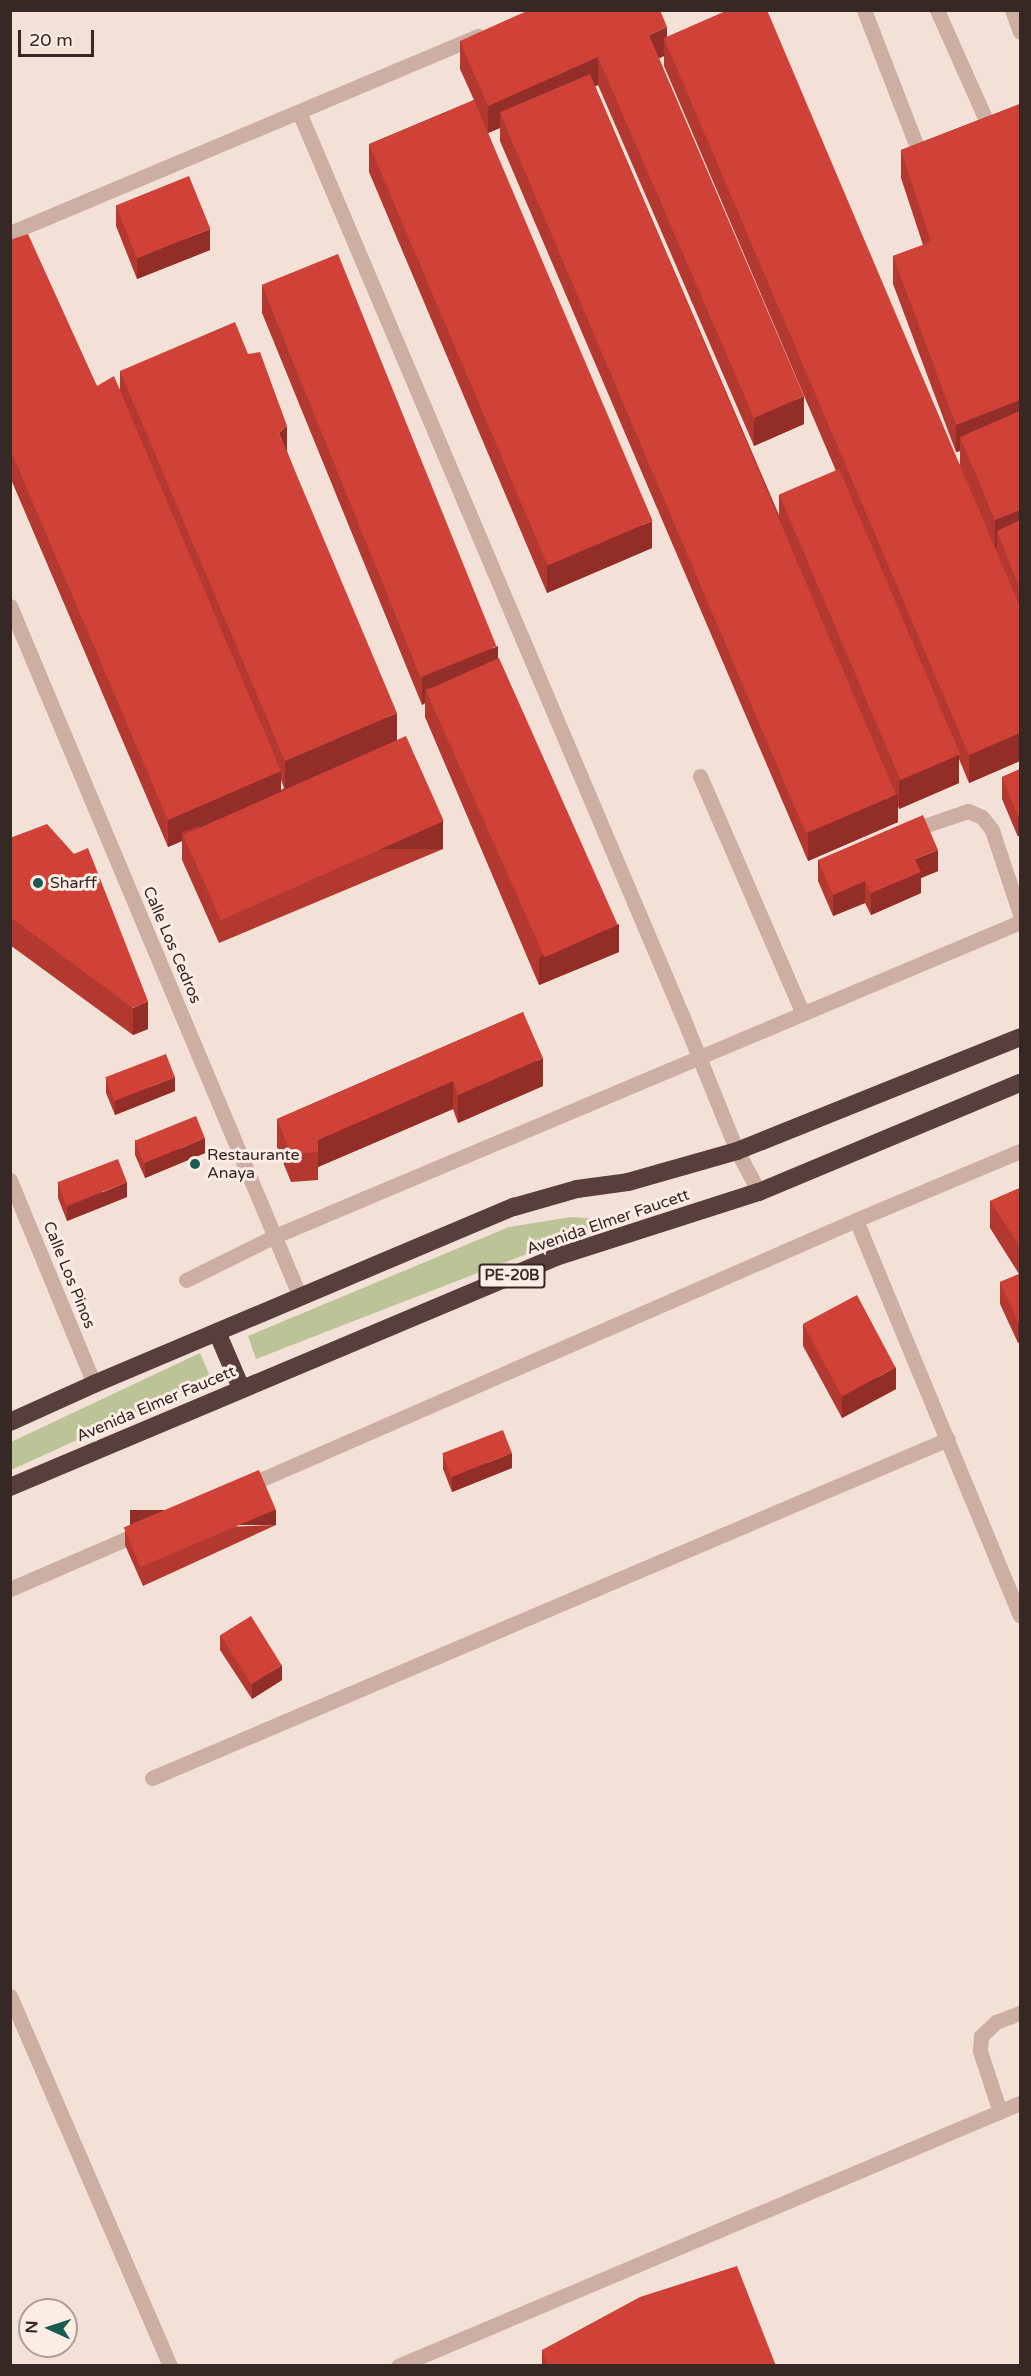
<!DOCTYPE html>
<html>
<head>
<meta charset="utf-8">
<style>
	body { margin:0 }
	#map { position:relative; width:1031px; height:2376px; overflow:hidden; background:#f3e1d7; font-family:"Varela Round",sans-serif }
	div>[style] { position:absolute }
	.green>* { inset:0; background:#bcc396 }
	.minor>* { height:15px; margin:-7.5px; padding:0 7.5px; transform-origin:7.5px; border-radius:7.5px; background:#ccaea2 }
	.highway>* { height:18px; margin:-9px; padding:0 9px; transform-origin:9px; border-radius:9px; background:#583f3c }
	.wall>* { inset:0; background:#b33930 }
	.shaded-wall>* { inset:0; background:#922e27; transform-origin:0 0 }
	.building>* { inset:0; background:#d04238; transform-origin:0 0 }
	.dots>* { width:16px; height:16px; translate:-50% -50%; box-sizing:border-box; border:3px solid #fbece4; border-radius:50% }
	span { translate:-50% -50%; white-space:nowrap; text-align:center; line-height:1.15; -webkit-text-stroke:6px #fbece4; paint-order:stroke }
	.shield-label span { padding:2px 4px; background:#fbece4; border:2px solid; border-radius:4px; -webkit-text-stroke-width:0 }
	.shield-label { font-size:15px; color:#362825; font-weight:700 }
	.poi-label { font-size:16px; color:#362825 }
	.left { translate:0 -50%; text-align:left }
	.street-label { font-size:16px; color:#362825 }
	.frame { position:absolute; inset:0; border:12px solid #362825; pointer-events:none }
	.north { position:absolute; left:18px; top:2298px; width:60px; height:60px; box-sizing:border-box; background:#fbece4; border:2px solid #ac9e98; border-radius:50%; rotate:273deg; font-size:16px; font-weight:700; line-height:24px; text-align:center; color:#362825 }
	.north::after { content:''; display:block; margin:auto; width:21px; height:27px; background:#185b53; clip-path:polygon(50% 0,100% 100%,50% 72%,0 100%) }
	.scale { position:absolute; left:18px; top:30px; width:76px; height:27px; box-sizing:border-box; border:3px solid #362825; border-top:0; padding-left:8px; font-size:18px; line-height:21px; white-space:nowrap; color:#362825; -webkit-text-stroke:4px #fbece4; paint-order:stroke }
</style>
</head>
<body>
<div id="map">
	<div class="green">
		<div style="clip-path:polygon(571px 1217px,614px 1220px,256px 1359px,248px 1336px,509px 1227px)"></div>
		<div style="clip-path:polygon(200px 1353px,211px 1379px,11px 1470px,11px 1442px)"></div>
	</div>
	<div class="minor">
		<div style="left:864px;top:10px;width:149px;rotate:68.8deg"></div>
		<div style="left:918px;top:149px;width:14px;rotate:36deg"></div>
		<div style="left:937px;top:10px;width:138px;rotate:66deg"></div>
		<div style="left:1012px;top:10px;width:23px;rotate:70deg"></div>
		<div style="left:299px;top:112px;width:981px;rotate:67.02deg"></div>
		<div style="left:682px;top:1015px;width:147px;rotate:68deg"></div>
		<div style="left:737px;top:1151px;width:47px;rotate:61.8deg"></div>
		<div style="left:10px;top:233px;width:508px;rotate:-22.83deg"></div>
		<div style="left:10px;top:606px;width:749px;rotate:67.23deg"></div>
		<div style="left:700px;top:776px;width:257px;rotate:66.6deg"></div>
		<div style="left:909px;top:831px;width:62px;rotate:-18.7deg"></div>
		<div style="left:968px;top:811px;width:15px;rotate:23deg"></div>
		<div style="left:982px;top:817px;width:16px;rotate:52deg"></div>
		<div style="left:992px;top:830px;width:89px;rotate:71.6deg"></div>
		<div style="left:1020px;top:1151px;width:178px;rotate:157.2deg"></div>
		<div style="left:856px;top:1220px;width:428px;rotate:67.5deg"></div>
		<div style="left:10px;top:1180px;width:221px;rotate:67.6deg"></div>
		<div style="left:186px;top:1280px;width:99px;rotate:-26.3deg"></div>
		<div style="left:275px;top:1236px;width:808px;rotate:-22.85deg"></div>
		<div style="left:244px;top:1487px;width:668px;rotate:-23.57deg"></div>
		<div style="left:10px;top:1589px;width:144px;rotate:-23.4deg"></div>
		<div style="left:152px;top:1778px;width:865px;rotate:-23.07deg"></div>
		<div style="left:10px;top:1996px;width:403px;rotate:66.6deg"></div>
		<div style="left:1000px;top:2112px;width:64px;rotate:-108.2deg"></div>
		<div style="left:980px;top:2051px;width:15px;rotate:-86deg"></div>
		<div style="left:981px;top:2036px;width:21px;rotate:-43deg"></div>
		<div style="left:996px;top:2022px;width:26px;rotate:-21deg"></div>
		<div style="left:398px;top:2366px;width:675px;rotate:-22.92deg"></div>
	</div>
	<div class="highway">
		<div style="left:217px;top:1332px;width:61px;rotate:66.8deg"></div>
		<div style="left:10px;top:1422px;width:92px;rotate:-24.3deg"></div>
		<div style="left:94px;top:1384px;width:456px;rotate:-22.9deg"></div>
		<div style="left:514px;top:1207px;width:66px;rotate:-15.9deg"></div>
		<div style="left:577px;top:1189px;width:51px;rotate:-7.8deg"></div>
		<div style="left:628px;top:1182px;width:113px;rotate:-15.9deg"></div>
		<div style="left:737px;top:1151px;width:305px;rotate:-21.9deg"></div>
		<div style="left:10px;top:1487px;width:592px;rotate:-22.84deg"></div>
		<div style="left:556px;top:1257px;width:213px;rotate:-17.8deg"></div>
		<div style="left:759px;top:1192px;width:283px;rotate:-22.7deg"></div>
	</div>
	<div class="wall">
		<div style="clip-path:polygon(evenodd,667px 37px,960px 465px,960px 451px,956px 452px,893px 284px,893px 256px,923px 245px,901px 178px,901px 150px,1020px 104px,1020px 761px,969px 783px,959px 759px,959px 783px,899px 809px,898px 806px,898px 822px,808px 861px,500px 141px,500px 128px,488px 133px,652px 548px,547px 593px,369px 172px,369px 144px,474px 100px,460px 69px,460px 41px,667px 37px,664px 56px,664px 66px,836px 471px,779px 495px,779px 515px,595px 86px,598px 85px,754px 446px,804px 424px,659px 58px,664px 56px)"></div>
		<div style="clip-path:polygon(116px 205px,210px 250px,137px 279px,116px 226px)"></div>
		<div style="clip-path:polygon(evenodd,10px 240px,97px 386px,120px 389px,120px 371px,287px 451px,397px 740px,443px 849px,219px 943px,182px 860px,182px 841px,168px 847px,10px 477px,10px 240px,281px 780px,284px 788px,281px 790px,281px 780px)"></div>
		<div style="clip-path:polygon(262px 285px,498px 658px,619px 952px,539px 985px,425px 717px,425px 703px,422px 705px,262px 313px)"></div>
		<div style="clip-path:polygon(1020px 769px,1018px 837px,1002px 799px,1002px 777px)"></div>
		<div style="clip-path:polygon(10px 838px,148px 1029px,133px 1035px,10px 945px)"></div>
		<div style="clip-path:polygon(818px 860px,938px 871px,921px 878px,921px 893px,871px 915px,865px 903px,833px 916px,818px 881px)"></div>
		<div style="clip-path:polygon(523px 1012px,543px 1086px,458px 1123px,453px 1109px,318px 1167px,318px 1180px,291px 1182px,277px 1147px,277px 1119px)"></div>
		<div style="clip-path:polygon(106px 1078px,175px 1091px,115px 1115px,106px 1093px)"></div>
		<div style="clip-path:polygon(135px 1140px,205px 1153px,145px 1178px,135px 1155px)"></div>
		<div style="clip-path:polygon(58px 1184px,127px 1197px,67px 1221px,58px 1198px)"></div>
		<div style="clip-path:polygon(1020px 1188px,1020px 1342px,1018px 1343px,1000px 1304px,1000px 1282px,1019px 1274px,990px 1228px,990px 1201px)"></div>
		<div style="clip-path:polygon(803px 1324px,896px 1389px,842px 1418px,803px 1346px)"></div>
		<div style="clip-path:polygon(443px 1454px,512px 1468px,452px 1492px,443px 1469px)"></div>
		<div style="clip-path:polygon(276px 1525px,143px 1586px,125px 1545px,125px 1531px)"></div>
		<div style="clip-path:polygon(220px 1635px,282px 1680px,252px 1699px,220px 1650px)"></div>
		<div style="clip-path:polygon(542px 2350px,776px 2366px,542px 2366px)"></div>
	</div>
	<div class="shaded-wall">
		<div style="clip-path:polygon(667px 27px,667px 44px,664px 38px,664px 56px,649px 63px,649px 35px)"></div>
		<div style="clip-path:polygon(598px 57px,598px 85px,506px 126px,500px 114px,500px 128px,488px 133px,488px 106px)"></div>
		<div style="clip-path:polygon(210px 229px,210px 250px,137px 279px,137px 258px)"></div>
		<div style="clip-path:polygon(804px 396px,804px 424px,754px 446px,754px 418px)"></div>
		<div style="clip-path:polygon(1020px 400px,1020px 428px,960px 437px,960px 451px,956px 452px,956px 425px)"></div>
		<div style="clip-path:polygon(287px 426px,287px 454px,279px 433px)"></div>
		<div style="clip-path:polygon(1020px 510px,1020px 537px,997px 531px,997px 547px,995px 548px,995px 520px)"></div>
		<div style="clip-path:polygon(652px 521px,652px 548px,547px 593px,547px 566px)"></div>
		<div style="clip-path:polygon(498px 646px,498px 673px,425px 689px,425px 703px,422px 705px,422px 677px)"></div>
		<div style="clip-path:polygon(397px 713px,397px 741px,285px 789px,285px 761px)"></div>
		<div style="clip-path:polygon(1020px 733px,1020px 761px,969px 783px,969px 755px)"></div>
		<div style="clip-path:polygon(959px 755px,959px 783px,899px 809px,899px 781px)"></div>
		<div style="clip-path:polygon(281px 771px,281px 799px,182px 832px,182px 841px,168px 847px,168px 820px)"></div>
		<div style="clip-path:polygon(898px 794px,898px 822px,808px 861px,808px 833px)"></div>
		<div style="left:1020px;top:815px;width:21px;height:2px;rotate:90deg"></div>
		<div style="left:443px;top:821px;width:28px;height:243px;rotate:90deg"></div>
		<div style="clip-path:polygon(938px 850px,938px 871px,921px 878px,921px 893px,871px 915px,871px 893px,915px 859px)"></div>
		<div style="clip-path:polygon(865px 881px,865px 903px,833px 916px,833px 895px)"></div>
		<div style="clip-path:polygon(619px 924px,619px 952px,539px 985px,539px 957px)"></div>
		<div style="clip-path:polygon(148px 1001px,148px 1029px,133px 1035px,133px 1008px)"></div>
		<div style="clip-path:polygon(543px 1058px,543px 1086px,458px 1123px,458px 1095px)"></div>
		<div style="clip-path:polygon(175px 1077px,175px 1091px,115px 1115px,115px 1101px)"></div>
		<div style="clip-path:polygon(453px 1081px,453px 1109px,318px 1167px,318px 1140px)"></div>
		<div style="clip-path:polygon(205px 1138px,205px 1153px,145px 1178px,145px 1163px)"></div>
		<div style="clip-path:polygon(127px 1182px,127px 1197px,67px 1221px,67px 1207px)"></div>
		<div style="left:1020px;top:1321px;width:21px;height:2px;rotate:90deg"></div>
		<div style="clip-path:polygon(896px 1367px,896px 1389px,842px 1418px,842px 1397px)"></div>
		<div style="clip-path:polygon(512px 1453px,512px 1468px,452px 1492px,452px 1477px)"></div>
		<div style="left:276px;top:1510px;width:15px;height:146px;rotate:90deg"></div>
		<div style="clip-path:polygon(282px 1665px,282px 1680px,252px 1699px,252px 1684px)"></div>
	</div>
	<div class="building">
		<div style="clip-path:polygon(529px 10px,660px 10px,667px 27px,649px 35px,804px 396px,754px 418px,598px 57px,488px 106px,460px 41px)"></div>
		<div style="clip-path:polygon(728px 10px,767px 10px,1020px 607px,1020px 733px,969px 755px,664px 38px)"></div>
		<div style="left:590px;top:74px;width:783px;height:98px;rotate:67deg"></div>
		<div style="left:474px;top:100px;width:457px;height:114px;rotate:67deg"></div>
		<div style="clip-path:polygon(1020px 104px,1020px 400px,956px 425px,893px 256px,931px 242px,901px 150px)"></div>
		<div style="left:189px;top:176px;width:57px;height:79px;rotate:68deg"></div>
		<div style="clip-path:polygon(28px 234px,97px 386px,114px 376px,281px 771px,168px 820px,10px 449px,10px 240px)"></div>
		<div style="left:338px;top:254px;width:423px;height:82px;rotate:68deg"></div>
		<div style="clip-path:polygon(235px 322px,248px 354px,260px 352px,287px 426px,279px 433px,397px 713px,285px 761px,120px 371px)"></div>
		<div style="clip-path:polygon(1020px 411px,1020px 510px,995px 520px,960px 437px)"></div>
		<div style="left:839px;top:469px;width:310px;height:65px;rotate:67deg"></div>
		<div style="clip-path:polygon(1020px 520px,1020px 590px,997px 531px)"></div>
		<div style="left:499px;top:658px;width:292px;height:80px;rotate:66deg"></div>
		<div style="left:406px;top:736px;width:93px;height:244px;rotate:66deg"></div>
		<div style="clip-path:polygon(1020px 769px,1020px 815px,1018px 816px,1002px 777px)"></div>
		<div style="clip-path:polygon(923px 815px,938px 850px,915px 859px,921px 872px,871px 893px,865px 881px,833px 895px,818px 860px)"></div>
		<div style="clip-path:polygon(47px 824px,74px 854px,88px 848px,148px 1001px,133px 1008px,10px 917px,10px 838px)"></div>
		<div style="clip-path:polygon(523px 1012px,543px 1058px,458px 1095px,453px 1081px,318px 1140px,318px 1152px,291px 1154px,277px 1119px)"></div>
		<div style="left:166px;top:1054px;width:25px;height:65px;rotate:69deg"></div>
		<div style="left:196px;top:1116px;width:24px;height:66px;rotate:68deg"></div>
		<div style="left:118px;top:1159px;width:25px;height:65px;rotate:69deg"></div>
		<div style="clip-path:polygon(1020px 1188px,1020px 1247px,990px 1201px)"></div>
		<div style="clip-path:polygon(1020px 1274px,1020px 1321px,1018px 1322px,1000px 1282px)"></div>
		<div style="left:857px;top:1295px;width:82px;height:61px;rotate:62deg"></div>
		<div style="left:503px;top:1430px;width:25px;height:65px;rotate:69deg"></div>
		<div style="left:259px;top:1470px;width:43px;height:147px;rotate:67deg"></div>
		<div style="left:251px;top:1616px;width:58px;height:36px;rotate:58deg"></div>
		<div style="clip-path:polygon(737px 2266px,776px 2366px,548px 2366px,542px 2350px,640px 2297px)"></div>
	</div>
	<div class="dots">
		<div style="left:38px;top:883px;background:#185b53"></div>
		<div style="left:195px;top:1164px;background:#185b53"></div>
	</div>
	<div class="shield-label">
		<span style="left:512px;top:1276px">PE-20B</span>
	</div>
	<div class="poi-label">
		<span class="left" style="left:50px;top:883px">Sharff</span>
		<span class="left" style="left:207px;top:1164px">Restaurante<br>Anaya</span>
	</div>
	<div class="street-label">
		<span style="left:172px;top:945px;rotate:67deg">Calle Los Cedros</span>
		<span style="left:608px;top:1222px;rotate:-19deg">Avenida Elmer Faucett</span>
		<span style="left:69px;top:1275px;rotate:68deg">Calle Los Pinos</span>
		<span style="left:156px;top:1404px;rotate:-23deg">Avenida Elmer Faucett</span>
	</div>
	<div class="frame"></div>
	<div class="north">N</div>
	<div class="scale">20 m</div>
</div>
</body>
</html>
